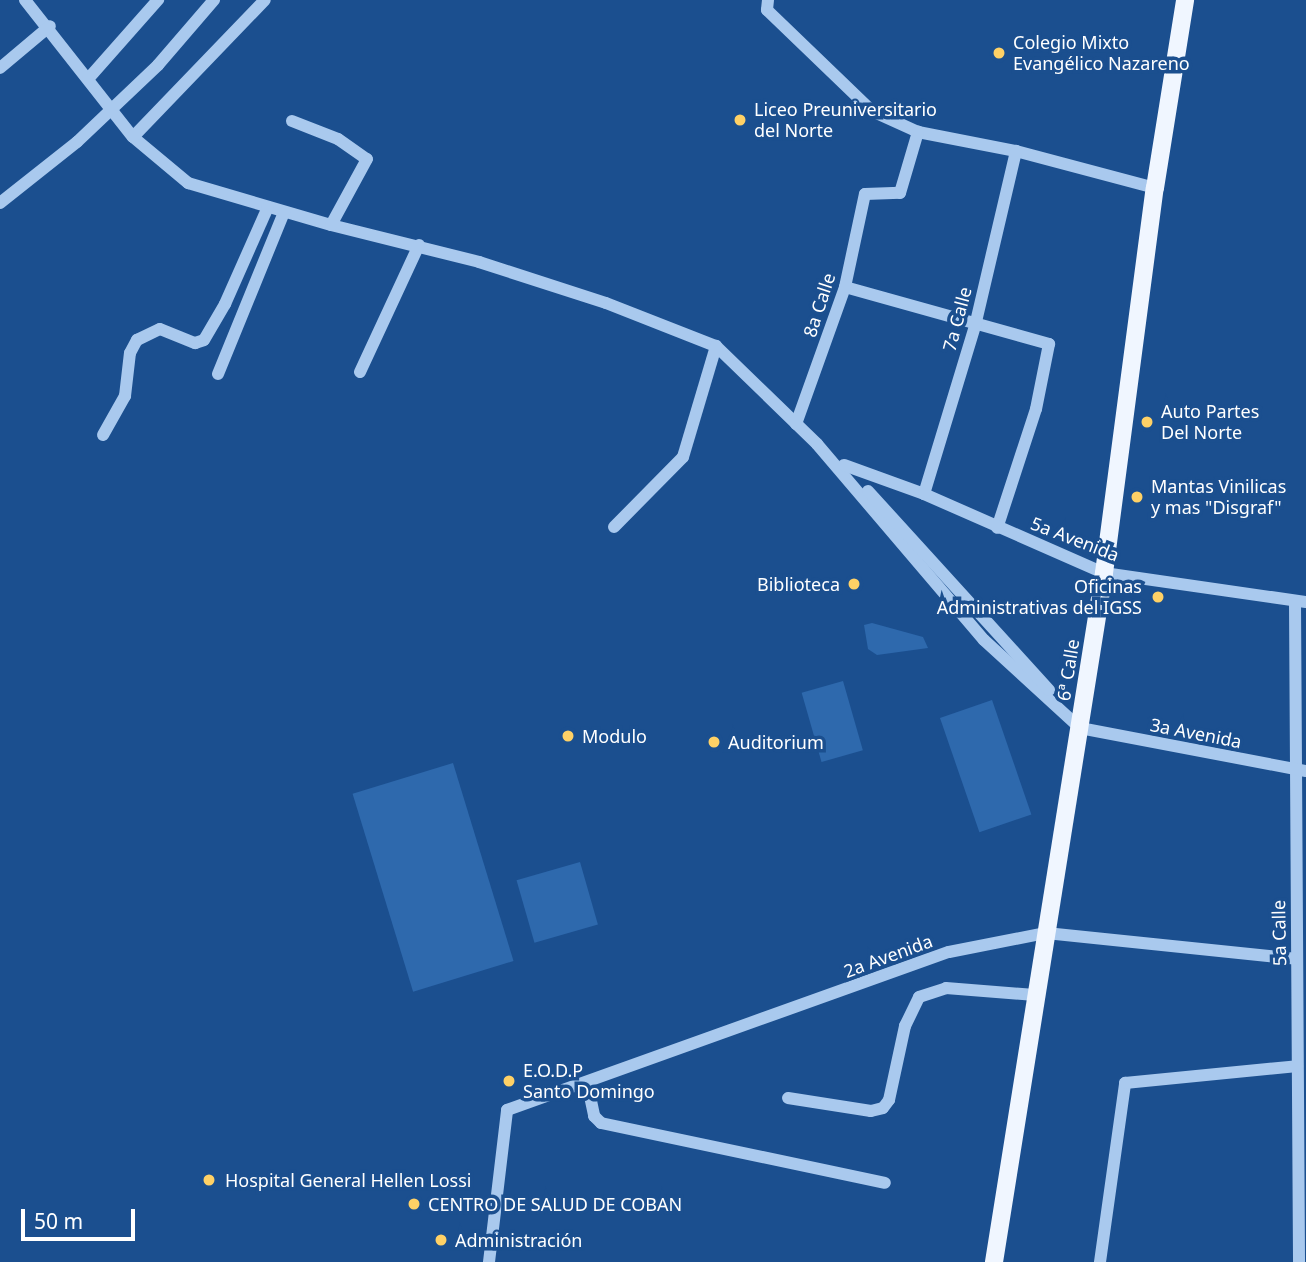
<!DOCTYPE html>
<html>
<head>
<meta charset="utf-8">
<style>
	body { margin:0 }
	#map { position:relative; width:1306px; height:1262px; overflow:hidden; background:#1b4f8f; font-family:"Noto Sans",sans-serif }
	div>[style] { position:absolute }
	.green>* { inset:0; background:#2e69ad; transform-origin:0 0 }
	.minor>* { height:12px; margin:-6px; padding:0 6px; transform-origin:6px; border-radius:6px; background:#a9c9ee }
	.major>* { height:18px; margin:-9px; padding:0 9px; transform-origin:9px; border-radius:9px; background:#f0f6ff }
	.dots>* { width:19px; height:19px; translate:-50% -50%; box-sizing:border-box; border:4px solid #1b4f8f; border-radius:50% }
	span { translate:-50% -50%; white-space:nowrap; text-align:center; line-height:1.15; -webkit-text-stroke:7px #1b4f8f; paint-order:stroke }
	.poi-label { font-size:18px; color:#fff }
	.left { translate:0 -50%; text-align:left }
	.right { translate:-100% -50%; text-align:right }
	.street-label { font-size:18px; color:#fff }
	.scale { position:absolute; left:21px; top:1209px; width:114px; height:32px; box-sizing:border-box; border:4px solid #fff; border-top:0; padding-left:9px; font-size:21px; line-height:24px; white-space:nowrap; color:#fff; -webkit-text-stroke:5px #1b4f8f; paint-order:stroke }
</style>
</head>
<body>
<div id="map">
	<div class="green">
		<div style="clip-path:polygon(872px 623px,923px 637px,928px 648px,877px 655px,868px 649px,864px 625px)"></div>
		<div style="left:843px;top:681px;width:72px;height:43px;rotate:74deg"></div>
		<div style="left:992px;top:700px;width:121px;height:55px;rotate:71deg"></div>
		<div style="left:453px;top:763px;width:207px;height:105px;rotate:73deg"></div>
		<div style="left:580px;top:862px;width:65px;height:66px;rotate:74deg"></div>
	</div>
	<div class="minor">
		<div style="left:25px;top:0;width:174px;rotate:51.8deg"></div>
		<div style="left:133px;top:137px;width:72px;rotate:39.9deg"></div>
		<div style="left:188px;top:183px;width:149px;rotate:16.4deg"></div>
		<div style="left:331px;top:225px;width:153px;rotate:14deg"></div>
		<div style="left:479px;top:262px;width:133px;rotate:17.9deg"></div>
		<div style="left:606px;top:303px;width:118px;rotate:21.4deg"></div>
		<div style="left:716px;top:346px;width:141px;rotate:44.1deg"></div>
		<div style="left:817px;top:444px;width:257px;rotate:49.6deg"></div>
		<div style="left:984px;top:640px;width:130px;rotate:42.5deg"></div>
		<div style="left:768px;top:0;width:10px;rotate:96deg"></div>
		<div style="left:767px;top:10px;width:146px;rotate:43.9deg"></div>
		<div style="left:872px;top:111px;width:51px;rotate:24.5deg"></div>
		<div style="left:918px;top:132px;width:100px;rotate:11deg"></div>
		<div style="left:1016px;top:151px;width:144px;rotate:14.9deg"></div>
		<div style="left:0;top:68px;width:65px;rotate:-40deg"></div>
		<div style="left:88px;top:79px;width:106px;rotate:-48.5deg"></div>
		<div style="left:292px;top:121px;width:49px;rotate:21.4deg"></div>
		<div style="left:338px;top:139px;width:35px;rotate:35deg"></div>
		<div style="left:367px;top:159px;width:75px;rotate:118.6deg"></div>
		<div style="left:133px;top:137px;width:190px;rotate:-46.1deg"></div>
		<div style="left:0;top:203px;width:98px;rotate:-38.4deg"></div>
		<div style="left:77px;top:142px;width:112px;rotate:-43.5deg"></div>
		<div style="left:158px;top:65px;width:86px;rotate:-49.3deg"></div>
		<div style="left:845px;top:287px;width:212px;rotate:15.6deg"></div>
		<div style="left:1049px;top:344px;width:66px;rotate:101.3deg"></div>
		<div style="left:1036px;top:409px;width:125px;rotate:108.1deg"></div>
		<div style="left:360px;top:372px;width:140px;rotate:-65.1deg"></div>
		<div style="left:218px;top:374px;width:175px;rotate:-67.8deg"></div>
		<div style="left:796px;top:424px;width:145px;rotate:-70.3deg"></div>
		<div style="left:845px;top:287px;width:95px;rotate:-77.9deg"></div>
		<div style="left:865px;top:194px;width:35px;rotate:-2deg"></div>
		<div style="left:900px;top:193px;width:64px;rotate:-73.6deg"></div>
		<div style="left:103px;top:435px;width:45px;rotate:-60.6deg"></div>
		<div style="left:125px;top:396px;width:43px;rotate:-83.4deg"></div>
		<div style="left:130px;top:353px;width:15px;rotate:-62deg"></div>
		<div style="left:137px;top:340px;width:25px;rotate:-26deg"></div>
		<div style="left:160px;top:329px;width:38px;rotate:22deg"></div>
		<div style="left:195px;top:343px;width:9px;rotate:-18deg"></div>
		<div style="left:204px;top:340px;width:42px;rotate:-59.7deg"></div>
		<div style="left:225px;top:304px;width:106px;rotate:-66.1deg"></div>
		<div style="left:844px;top:465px;width:85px;rotate:19.9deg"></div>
		<div style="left:924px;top:494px;width:197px;rotate:23.7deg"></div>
		<div style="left:1104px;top:573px;width:204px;rotate:8.2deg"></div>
		<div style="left:868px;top:491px;width:269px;rotate:47.7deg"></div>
		<div style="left:924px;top:494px;width:176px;rotate:-73.1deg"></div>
		<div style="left:975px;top:326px;width:180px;rotate:-76.8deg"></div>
		<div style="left:614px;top:527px;width:98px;rotate:-45.4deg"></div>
		<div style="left:683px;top:457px;width:116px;rotate:-73.4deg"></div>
		<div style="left:1295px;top:603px;width:659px;rotate:89.65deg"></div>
		<div style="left:1080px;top:728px;width:230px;rotate:10.8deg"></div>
		<div style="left:587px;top:1082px;width:35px;rotate:78deg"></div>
		<div style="left:594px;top:1116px;width:10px;rotate:45deg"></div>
		<div style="left:601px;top:1123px;width:290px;rotate:11.9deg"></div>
		<div style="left:788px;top:1098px;width:84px;rotate:8.9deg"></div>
		<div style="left:871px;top:1111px;width:12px;rotate:-14deg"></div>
		<div style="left:883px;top:1108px;width:10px;rotate:-53deg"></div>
		<div style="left:889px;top:1100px;width:76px;rotate:-77.8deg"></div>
		<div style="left:905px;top:1026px;width:32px;rotate:-64deg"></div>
		<div style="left:919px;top:997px;width:28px;rotate:-18deg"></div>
		<div style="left:946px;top:988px;width:89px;rotate:4.5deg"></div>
		<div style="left:489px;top:1262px;width:153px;rotate:-83.2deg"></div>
		<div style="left:507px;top:1110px;width:469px;rotate:-19.7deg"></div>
		<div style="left:949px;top:952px;width:99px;rotate:-11.1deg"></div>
		<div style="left:1046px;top:933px;width:252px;rotate:5.9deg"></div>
		<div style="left:1100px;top:1262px;width:181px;rotate:-82deg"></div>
		<div style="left:1125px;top:1083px;width:173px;rotate:-5.6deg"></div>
	</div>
	<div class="major">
		<div style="left:994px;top:1262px;width:698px;rotate:-80.93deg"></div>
		<div style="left:1104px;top:573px;width:388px;rotate:-82.5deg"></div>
		<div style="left:1155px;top:188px;width:190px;rotate:-80.9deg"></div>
	</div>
	<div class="dots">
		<div style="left:999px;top:53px;background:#ffd166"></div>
		<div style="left:740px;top:120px;background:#ffd166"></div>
		<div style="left:1147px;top:422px;background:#ffd166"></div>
		<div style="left:1137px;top:497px;background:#ffd166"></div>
		<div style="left:854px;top:584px;background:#ffd166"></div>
		<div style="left:1158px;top:597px;background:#ffd166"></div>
		<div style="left:568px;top:736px;background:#ffd166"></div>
		<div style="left:714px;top:742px;background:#ffd166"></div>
		<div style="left:509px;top:1081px;background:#ffd166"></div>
		<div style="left:209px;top:1180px;background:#ffd166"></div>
		<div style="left:414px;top:1204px;background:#ffd166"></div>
		<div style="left:441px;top:1240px;background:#ffd166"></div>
	</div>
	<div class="poi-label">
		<span class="left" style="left:1013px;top:53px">Colegio Mixto<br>Evangélico Nazareno</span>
		<span class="left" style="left:754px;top:120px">Liceo Preuniversitario<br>del Norte</span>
		<span class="left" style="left:1161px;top:422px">Auto Partes<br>Del Norte</span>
		<span class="left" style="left:1151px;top:497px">Mantas Vinilicas<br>y mas "Disgraf"</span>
		<span class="right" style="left:840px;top:584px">Biblioteca</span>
		<span class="right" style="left:1142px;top:597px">Oficinas<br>Administrativas del IGSS</span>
		<span class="left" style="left:582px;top:736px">Modulo</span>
		<span class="left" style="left:728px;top:742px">Auditorium</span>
		<span class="left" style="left:523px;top:1081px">E.O.D.P<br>Santo Domingo</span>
		<span class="left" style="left:225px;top:1180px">Hospital General Hellen Lossi</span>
		<span class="left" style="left:428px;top:1204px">CENTRO DE SALUD DE COBAN</span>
		<span class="left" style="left:455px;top:1240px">Administración</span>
	</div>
	<div class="street-label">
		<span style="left:819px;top:305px;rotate:-72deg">8a Calle</span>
		<span style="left:957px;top:319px;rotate:-75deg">7a Calle</span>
		<span style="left:1075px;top:539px;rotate:21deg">5a Avenida</span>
		<span style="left:1068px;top:670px;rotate:-81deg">6ª Calle</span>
		<span style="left:1196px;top:733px;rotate:11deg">3a Avenida</span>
		<span style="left:1279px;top:933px;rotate:-91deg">5a Calle</span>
		<span style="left:888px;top:956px;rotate:-20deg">2a Avenida</span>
	</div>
	<div class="scale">50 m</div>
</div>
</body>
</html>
